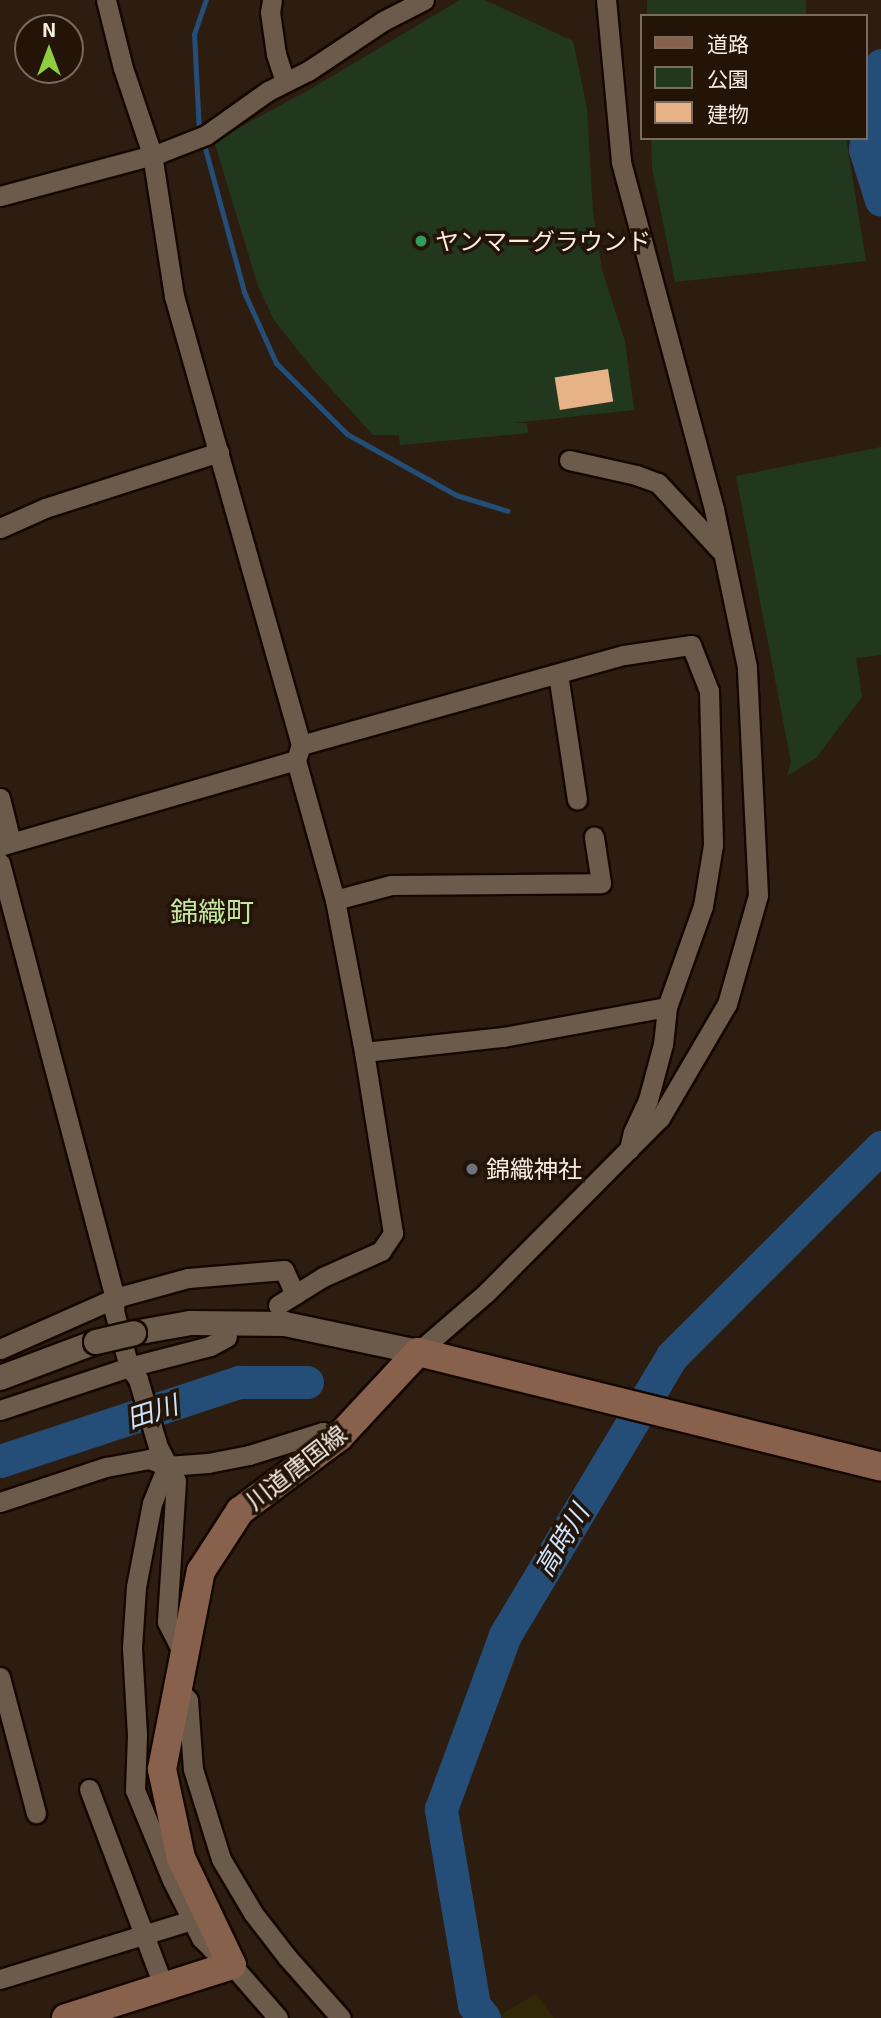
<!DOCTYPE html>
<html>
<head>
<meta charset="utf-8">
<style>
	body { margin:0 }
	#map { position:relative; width:881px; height:2018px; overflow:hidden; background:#2d1d10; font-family:"Exo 2","Noto Sans JP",sans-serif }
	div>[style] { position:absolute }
	.green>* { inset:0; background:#22381e; transform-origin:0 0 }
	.sand>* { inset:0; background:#302807 }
	.stream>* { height:5px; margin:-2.5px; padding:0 2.5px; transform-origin:2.5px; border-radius:2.5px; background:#244e78 }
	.river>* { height:33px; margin:-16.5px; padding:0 16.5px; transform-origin:16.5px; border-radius:16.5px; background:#244e78 }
	.building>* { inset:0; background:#e7b286; transform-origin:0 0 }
	.roads { filter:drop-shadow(2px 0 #150700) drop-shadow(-2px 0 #150700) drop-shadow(0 2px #150700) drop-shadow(0 -2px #150700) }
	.minor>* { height:19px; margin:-9.5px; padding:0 9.5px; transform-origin:9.5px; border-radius:9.5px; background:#6c5a4b }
	.tertiary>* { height:24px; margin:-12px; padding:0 12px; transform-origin:12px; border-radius:12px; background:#6c5a4b }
	.secondary>* { height:28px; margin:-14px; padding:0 14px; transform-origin:14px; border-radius:14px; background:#88614d }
	.bridges { filter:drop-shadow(2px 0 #150700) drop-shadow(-2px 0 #150700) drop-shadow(0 2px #150700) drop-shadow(0 -2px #150700) }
	.tertiary-bridge>* { height:24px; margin:-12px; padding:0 12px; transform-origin:12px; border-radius:12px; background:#6c5a4b }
	.dots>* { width:19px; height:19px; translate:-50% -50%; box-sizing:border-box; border:4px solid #231407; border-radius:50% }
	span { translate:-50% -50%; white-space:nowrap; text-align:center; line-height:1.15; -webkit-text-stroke:7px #231407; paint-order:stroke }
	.poi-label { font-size:24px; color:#f8ede4 }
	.left { translate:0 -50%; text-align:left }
	.street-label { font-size:24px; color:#f8ede4 }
	.water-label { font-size:26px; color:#cbe4ff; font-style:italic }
	.quarter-label { font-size:28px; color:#c3e7a1 }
	.legend { position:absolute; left:640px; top:14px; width:228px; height:126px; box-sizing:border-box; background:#231407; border:2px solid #786b5f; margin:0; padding:9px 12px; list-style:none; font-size:21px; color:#f8ede4 }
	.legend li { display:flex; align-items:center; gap:14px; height:35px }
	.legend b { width:35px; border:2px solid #786b5f }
	.north { position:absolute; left:14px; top:14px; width:70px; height:70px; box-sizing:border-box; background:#231407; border:2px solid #786b5f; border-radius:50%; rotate:0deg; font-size:19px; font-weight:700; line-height:28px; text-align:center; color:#f8ede4 }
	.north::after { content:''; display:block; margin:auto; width:24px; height:32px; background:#8fcd41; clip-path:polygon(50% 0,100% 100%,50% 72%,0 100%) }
</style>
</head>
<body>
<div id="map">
	<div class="green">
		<div style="clip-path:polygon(460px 0,485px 0,573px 41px,587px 108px,593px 212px,602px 270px,625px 341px,634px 410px,513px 423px,527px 423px,528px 433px,400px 445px,399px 435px,373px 435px,312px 368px,274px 320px,258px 286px,214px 141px,307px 91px)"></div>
		<div style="left:647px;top:0;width:159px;height:16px"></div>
		<div style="clip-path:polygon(651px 138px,846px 138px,866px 261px,675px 282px,652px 168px)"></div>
		<div style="clip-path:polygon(881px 447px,881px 655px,856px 658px,862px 697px,816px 758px,787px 776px,791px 762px,736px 476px)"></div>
	</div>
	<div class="sand">
		<div style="clip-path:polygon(536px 1994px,554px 2018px,494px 2018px)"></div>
	</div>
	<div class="stream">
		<div style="left:199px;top:132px;width:98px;rotate:-92.9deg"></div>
		<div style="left:194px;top:34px;width:36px;rotate:-71deg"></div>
		<div style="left:205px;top:148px;width:149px;rotate:74.8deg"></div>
		<div style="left:244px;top:292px;width:78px;rotate:65.7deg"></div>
		<div style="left:276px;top:363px;width:100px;rotate:45deg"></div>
		<div style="left:347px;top:434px;width:125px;rotate:29.2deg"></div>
		<div style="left:456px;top:495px;width:54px;rotate:17.1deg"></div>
	</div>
	<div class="river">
		<div style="left:881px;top:65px;width:22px;rotate:111deg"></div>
		<div style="left:873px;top:86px;width:64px;rotate:97.2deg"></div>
		<div style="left:865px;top:149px;width:53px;rotate:72.6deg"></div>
		<div style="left:0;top:1461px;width:252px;rotate:-18.3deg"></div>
		<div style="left:239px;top:1382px;width:68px"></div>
		<div style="left:484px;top:2018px;width:16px;rotate:-128deg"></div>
		<div style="left:474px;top:2005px;width:199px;rotate:-99.6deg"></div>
		<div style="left:441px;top:1809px;width:185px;rotate:-69.8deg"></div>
		<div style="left:505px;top:1635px;width:325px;rotate:-59.1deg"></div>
		<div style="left:672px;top:1356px;width:296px;rotate:-45deg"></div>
	</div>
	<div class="building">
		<div style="left:608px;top:369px;width:33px;height:54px;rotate:81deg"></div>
	</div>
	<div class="roads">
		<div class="minor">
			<div style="left:106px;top:0;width:70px;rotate:76deg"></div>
			<div style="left:123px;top:68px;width:91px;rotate:71.4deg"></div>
			<div style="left:152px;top:154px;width:144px;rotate:81.2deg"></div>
			<div style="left:174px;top:296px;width:467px;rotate:74.2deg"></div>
			<div style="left:272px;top:0;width:12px;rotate:99deg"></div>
			<div style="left:270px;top:12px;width:42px;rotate:81.9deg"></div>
			<div style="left:276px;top:54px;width:29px;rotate:72deg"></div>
			<div style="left:0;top:196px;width:166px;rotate:-15deg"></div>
			<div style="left:160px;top:153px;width:49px;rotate:-21.4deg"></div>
			<div style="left:206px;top:135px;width:76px;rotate:-35.4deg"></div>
			<div style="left:268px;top:91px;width:45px;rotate:-26.6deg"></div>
			<div style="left:308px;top:71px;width:90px;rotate:-33.7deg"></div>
			<div style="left:383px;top:21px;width:46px;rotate:-27.1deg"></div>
			<div style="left:569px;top:460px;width:69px;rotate:12.6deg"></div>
			<div style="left:636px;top:475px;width:23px;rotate:20deg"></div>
			<div style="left:658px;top:483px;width:91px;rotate:47.2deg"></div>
			<div style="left:0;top:528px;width:49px;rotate:-24deg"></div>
			<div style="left:45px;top:508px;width:183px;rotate:-17.8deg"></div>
			<div style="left:558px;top:674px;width:127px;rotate:81.4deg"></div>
			<div style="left:0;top:798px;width:45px;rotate:76deg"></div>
			<div style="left:0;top:846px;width:308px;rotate:-16.2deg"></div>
			<div style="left:0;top:863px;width:450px;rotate:75.2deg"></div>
			<div style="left:115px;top:1298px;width:13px;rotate:94deg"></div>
			<div style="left:114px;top:1311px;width:58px;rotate:75deg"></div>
			<div style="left:129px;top:1367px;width:15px;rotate:53deg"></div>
			<div style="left:138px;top:1379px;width:71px;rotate:73.6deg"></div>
			<div style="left:158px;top:1447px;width:38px;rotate:62deg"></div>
			<div style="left:176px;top:1481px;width:141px;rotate:93.7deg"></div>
			<div style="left:167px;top:1622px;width:35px;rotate:63deg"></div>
			<div style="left:335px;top:900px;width:58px;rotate:-15deg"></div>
			<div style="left:391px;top:885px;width:210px;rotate:-0.5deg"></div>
			<div style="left:601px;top:883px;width:47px;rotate:-98.7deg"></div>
			<div style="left:364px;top:1052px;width:140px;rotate:-6.2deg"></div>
			<div style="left:503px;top:1037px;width:167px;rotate:-10.4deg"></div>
			<div style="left:278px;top:1305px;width:53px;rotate:-31.9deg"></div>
			<div style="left:323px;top:1277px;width:64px;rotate:-24.1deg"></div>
			<div style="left:381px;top:1251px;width:22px;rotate:-56deg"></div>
			<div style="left:393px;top:1233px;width:183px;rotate:-99.1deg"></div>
			<div style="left:364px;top:1052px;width:155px;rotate:-100.8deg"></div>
			<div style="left:335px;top:900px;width:145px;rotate:-105.6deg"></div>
			<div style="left:296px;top:760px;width:16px;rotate:-72deg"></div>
			<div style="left:301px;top:745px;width:335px;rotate:-15.6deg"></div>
			<div style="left:624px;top:655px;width:68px;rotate:-8.5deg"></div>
			<div style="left:691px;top:645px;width:49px;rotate:68.6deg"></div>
			<div style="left:709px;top:691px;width:154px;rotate:88.5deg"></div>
			<div style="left:713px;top:845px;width:62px;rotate:99.3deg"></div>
			<div style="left:703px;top:906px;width:107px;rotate:109.6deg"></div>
			<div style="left:667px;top:1007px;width:37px;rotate:96deg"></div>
			<div style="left:663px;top:1044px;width:58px;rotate:105deg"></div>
			<div style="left:648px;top:1100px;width:35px;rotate:115deg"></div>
			<div style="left:633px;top:1132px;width:18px;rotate:103deg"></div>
			<div style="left:0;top:1349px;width:126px;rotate:-23.9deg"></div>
			<div style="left:115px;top:1298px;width:76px;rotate:-15.3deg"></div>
			<div style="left:188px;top:1278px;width:96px;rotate:-4.8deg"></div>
			<div style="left:284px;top:1270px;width:27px;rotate:66deg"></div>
			<div style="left:418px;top:1352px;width:91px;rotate:-41deg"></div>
			<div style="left:487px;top:1292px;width:245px;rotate:-45.2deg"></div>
			<div style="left:660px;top:1118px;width:132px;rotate:-59.6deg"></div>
			<div style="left:727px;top:1004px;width:113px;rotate:-74.1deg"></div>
			<div style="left:758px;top:895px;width:228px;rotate:-92.8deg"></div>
			<div style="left:747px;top:667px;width:161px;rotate:-101.8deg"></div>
			<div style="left:714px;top:509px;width:360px;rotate:-105deg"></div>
			<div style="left:621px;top:161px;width:162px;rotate:-95.3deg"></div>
			<div style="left:0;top:1410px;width:136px;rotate:-18.4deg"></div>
			<div style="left:129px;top:1367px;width:84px;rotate:-14.5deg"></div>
			<div style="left:210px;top:1346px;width:19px;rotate:-28deg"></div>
			<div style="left:167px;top:1466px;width:40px;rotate:112deg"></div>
			<div style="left:152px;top:1503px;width:86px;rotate:100.8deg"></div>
			<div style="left:136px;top:1587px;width:61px;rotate:93.8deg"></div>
			<div style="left:132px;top:1648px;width:87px;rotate:86.7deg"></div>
			<div style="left:137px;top:1735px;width:55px;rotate:92.1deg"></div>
			<div style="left:135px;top:1790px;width:97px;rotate:67.7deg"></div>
			<div style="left:172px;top:1880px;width:65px;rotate:63.4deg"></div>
			<div style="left:201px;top:1938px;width:16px;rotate:45deg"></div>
			<div style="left:212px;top:1949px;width:13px"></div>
			<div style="left:0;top:1502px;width:112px;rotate:-18.3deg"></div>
			<div style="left:106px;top:1467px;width:44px;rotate:-10.5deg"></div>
			<div style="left:149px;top:1459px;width:19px;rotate:21deg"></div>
			<div style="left:167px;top:1466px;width:41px;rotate:-4.2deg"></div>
			<div style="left:208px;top:1463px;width:42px;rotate:-11deg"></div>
			<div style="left:249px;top:1455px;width:77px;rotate:-17.3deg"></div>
			<div style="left:323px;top:1432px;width:17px;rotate:17deg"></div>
			<div style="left:0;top:1677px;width:141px;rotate:75.2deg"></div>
			<div style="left:177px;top:1688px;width:16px;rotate:47deg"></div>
			<div style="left:188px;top:1700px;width:69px;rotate:85.9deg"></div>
			<div style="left:193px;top:1769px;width:94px;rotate:72.7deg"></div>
			<div style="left:221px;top:1859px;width:63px;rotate:59.3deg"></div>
			<div style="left:253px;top:1913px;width:56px;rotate:52.3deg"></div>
			<div style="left:287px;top:1957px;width:81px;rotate:48.5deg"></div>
			<div style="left:89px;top:1789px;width:212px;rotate:69.3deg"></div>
			<div style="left:232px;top:1965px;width:70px;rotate:49deg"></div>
			<div style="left:0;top:1979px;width:201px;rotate:-17.1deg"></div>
		</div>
		<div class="tertiary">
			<div style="left:134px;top:1333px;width:58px;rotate:-10deg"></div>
			<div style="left:191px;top:1323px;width:94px;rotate:0.6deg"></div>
			<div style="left:285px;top:1324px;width:136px;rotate:11.9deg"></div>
			<div style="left:0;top:1378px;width:103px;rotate:-20.6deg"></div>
		</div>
		<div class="secondary">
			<div style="left:66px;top:2018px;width:174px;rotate:-17.7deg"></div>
			<div style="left:232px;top:1965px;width:119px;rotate:-115.5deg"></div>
			<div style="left:181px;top:1858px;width:91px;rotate:-102.1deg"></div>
			<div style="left:162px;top:1769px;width:202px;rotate:-78.9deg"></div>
			<div style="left:201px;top:1571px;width:72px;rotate:-57deg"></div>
			<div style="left:240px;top:1511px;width:124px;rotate:-36.8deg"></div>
			<div style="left:339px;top:1437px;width:116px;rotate:-47.1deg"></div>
			<div style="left:418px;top:1352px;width:477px;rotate:13.9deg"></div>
		</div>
	</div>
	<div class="bridges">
		<div class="tertiary-bridge">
			<div style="left:96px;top:1342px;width:39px;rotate:-13deg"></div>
		</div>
	</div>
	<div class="dots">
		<div style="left:421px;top:241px;background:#2e9e5b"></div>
		<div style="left:472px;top:1169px;background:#6b7280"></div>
	</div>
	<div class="poi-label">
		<span class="left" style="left:435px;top:241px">ヤンマーグラウンド</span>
		<span class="left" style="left:486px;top:1169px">錦織神社</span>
	</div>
	<div class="street-label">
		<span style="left:296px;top:1467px;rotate:-38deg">川道唐国線</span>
	</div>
	<div class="water-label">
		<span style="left:152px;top:1411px;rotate:-18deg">田川</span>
		<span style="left:561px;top:1540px;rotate:-59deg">高時川</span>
	</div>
	<div class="quarter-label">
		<span style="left:212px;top:911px">錦織町</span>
	</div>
	<ul class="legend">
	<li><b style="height:9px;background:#88614d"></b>道路</li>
	<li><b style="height:19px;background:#22381e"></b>公園</li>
	<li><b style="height:19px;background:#e7b286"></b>建物</li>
	</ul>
	<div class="north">N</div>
</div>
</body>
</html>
